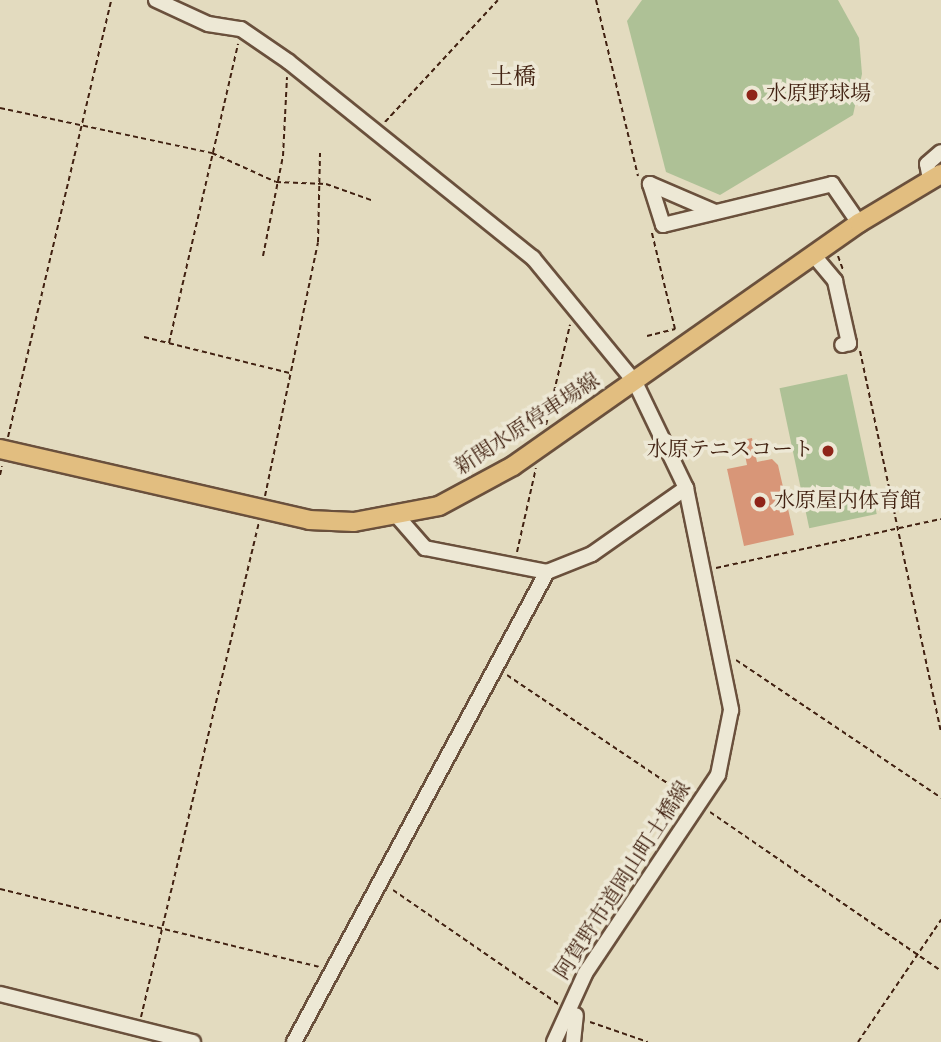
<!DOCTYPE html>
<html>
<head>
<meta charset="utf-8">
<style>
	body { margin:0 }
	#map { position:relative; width:941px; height:1042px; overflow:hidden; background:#e3dbbf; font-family:"Sorts Mill Goudy","Noto Serif JP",serif }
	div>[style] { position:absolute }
	.green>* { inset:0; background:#aec196; transform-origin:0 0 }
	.building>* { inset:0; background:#d89678 }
	.path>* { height:2px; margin-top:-1px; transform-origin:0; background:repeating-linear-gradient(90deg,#412111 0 5px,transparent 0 8.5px) }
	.roads { filter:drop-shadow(2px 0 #6a503c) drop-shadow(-2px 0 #6a503c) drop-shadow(0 2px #6a503c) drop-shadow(0 -2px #6a503c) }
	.minor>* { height:14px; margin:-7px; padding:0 7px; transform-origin:7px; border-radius:7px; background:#ede8d5 }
	.major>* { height:18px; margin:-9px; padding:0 9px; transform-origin:9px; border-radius:9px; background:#e2be80 }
	.dots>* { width:19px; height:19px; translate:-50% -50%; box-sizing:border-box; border:4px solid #ede8d5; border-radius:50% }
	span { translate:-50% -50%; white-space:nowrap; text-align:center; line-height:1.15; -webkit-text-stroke:7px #ede8d5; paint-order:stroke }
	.poi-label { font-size:21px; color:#412111 }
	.left { translate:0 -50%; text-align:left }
	.right { translate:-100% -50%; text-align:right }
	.street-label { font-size:21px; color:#412111 }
	.neighbourhood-label { font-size:23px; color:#412111 }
</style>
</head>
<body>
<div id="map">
	<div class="green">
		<div style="clip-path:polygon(642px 0,838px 0,859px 38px,862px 74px,853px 115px,720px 195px,666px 172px,627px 21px)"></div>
		<div style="left:847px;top:374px;width:143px;height:69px;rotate:78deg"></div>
	</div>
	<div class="building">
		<div style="clip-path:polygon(752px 438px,757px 462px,772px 459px,778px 465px,794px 535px,744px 546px,727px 469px,747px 465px,742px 440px)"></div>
	</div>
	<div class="path">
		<div style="left:596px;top:0;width:181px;rotate:76.6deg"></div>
		<div style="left:0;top:108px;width:217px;rotate:12deg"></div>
		<div style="left:212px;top:153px;width:70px;rotate:24.4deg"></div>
		<div style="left:276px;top:182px;width:50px;rotate:2.3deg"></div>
		<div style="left:326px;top:184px;width:48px;rotate:19.6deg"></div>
		<div style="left:385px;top:122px;width:166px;rotate:-47.2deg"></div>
		<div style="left:263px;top:256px;width:102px;rotate:-78.7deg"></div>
		<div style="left:283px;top:156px;width:79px;rotate:-87.1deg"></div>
		<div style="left:838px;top:256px;width:15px;rotate:70deg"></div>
		<div style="left:647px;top:336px;width:29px;rotate:-14deg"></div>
		<div style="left:675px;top:329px;width:99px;rotate:-103.5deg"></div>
		<div style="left:144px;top:337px;width:150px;rotate:13.9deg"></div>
		<div style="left:169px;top:343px;width:307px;rotate:-77deg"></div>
		<div style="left:860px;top:351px;width:390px;rotate:78deg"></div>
		<div style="left:546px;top:425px;width:103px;rotate:-76.5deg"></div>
		<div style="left:8px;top:437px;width:449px;rotate:-76.7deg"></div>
		<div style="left:0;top:475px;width:9px;rotate:-77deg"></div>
		<div style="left:265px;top:496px;width:259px;rotate:-78.2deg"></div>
		<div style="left:318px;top:242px;width:89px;rotate:-88.7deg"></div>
		<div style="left:517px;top:552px;width:86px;rotate:-77.3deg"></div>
		<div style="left:716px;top:568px;width:230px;rotate:-12.3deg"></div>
		<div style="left:736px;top:660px;width:247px;rotate:33.9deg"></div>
		<div style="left:507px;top:675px;width:218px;rotate:34deg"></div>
		<div style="left:710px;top:812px;width:280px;rotate:34.5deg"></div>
		<div style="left:0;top:889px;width:328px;rotate:13.7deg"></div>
		<div style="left:393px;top:890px;width:201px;rotate:34.6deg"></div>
		<div style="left:141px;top:1017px;width:509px;rotate:-76.59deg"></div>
		<div style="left:590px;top:1022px;width:61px;rotate:19deg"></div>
		<div style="left:858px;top:1042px;width:148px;rotate:-55.8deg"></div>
	</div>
	<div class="roads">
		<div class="minor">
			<div style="left:156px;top:0;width:57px;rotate:24.8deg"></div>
			<div style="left:208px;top:24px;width:33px;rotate:9deg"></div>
			<div style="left:241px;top:29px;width:58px;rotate:34.5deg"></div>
			<div style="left:289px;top:62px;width:313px;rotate:38.8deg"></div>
			<div style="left:533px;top:258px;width:161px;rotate:50.6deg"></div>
			<div style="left:635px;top:382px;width:118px;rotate:64.3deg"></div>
			<div style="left:686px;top:488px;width:227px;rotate:78.5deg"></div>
			<div style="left:731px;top:710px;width:66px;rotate:101.3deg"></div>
			<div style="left:718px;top:775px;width:239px;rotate:123.8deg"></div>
			<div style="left:585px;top:974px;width:75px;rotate:114.5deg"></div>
			<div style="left:930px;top:179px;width:15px;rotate:-101deg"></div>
			<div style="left:927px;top:164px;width:18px;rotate:-41deg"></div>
			<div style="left:715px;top:212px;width:71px;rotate:-156.7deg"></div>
			<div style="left:650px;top:184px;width:43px;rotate:72.4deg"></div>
			<div style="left:663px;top:225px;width:174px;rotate:-13.6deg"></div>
			<div style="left:832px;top:184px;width:47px;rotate:55.3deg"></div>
			<div style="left:816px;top:258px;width:30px;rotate:50deg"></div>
			<div style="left:835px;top:281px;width:64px;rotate:77.3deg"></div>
			<div style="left:849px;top:343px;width:7px;rotate:164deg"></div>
			<div style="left:397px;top:516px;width:43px;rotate:48.8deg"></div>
			<div style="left:425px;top:548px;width:124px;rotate:11.1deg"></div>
			<div style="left:547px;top:572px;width:48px;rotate:-21.8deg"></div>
			<div style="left:592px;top:554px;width:115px;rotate:-35.1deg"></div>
			<div style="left:0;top:994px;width:199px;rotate:14deg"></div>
			<div style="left:294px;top:1042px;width:534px;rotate:-61.71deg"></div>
			<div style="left:573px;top:1042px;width:27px;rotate:-84deg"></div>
		</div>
		<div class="major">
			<div style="left:0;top:449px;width:317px;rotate:12.9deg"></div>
			<div style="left:309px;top:520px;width:45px;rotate:2.5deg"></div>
			<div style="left:354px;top:522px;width:86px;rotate:-10.7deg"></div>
			<div style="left:439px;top:506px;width:84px;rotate:-28.4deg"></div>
			<div style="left:513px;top:466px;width:423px;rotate:-35.1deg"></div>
			<div style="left:859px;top:223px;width:96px;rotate:-30.9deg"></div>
		</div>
	</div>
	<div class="dots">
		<div style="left:752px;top:95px;background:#8f2418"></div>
		<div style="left:828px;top:451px;background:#8f2418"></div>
		<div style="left:760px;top:502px;background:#8f2418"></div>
	</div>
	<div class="poi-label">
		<span class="left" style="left:766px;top:95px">水原野球場</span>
		<span class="right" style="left:814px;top:451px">水原テニスコート</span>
		<span class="left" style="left:774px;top:502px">水原屋内体育館</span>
	</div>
	<div class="street-label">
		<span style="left:528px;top:425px;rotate:-33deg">新関水原停車場線</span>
		<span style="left:624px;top:881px;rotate:-57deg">阿賀野市道岡山町土橋線</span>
	</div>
	<div class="neighbourhood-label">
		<span style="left:513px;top:79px">土橋</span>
	</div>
</div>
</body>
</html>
